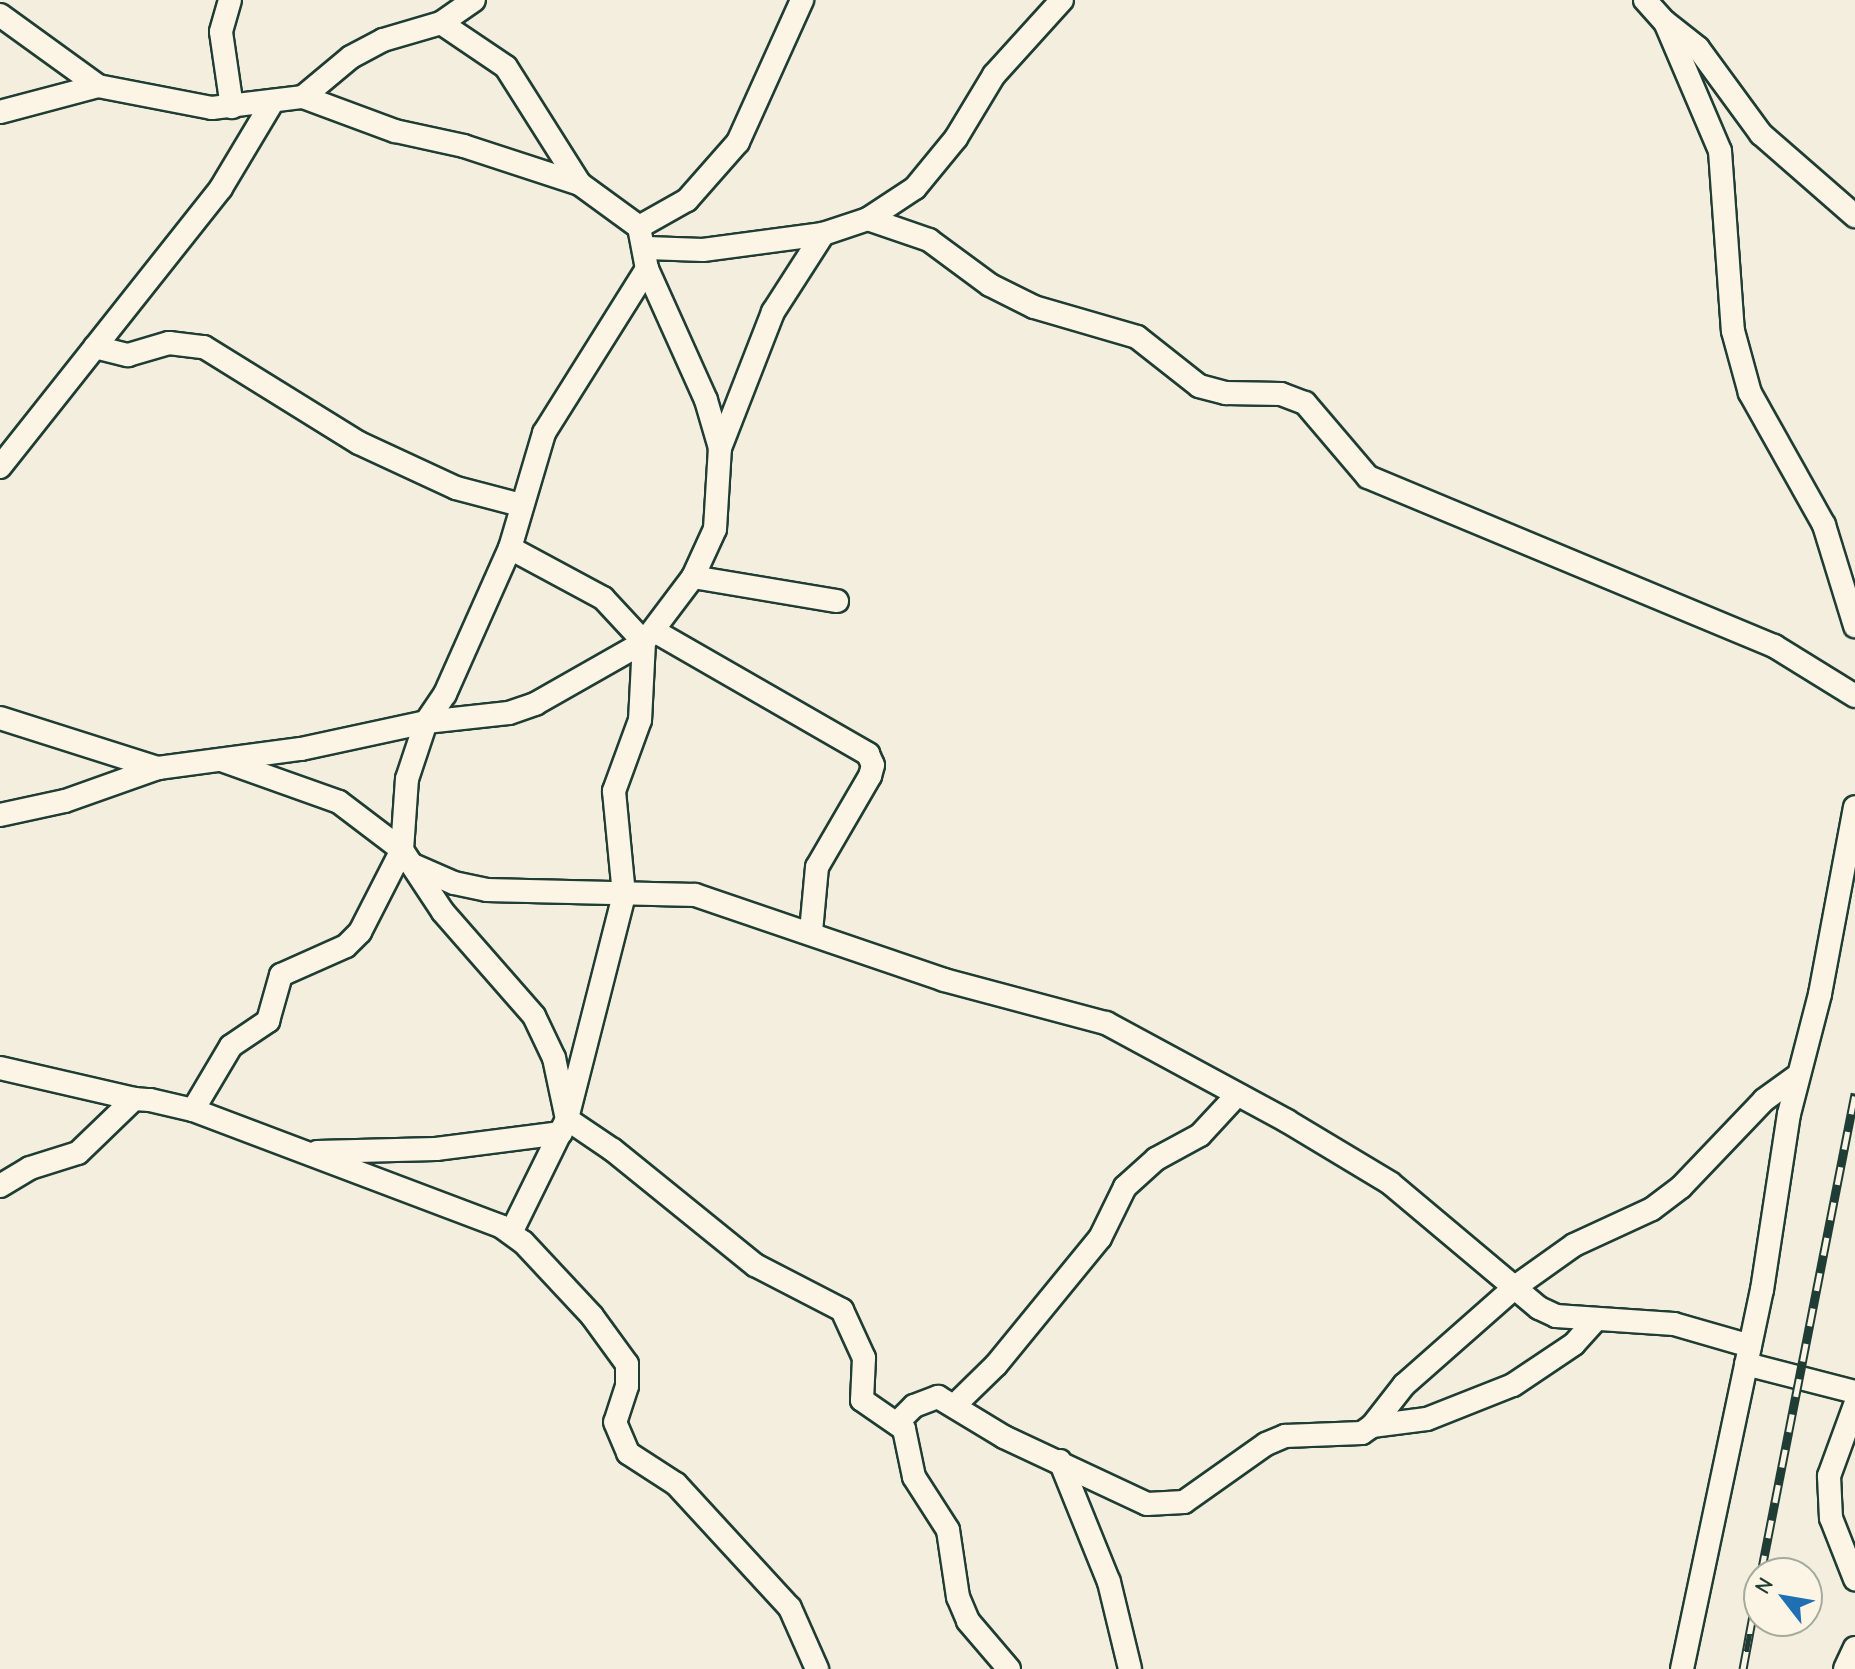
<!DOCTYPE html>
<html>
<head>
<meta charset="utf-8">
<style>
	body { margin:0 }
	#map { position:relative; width:1855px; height:1669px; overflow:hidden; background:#f3eede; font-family:"Comic Neue",sans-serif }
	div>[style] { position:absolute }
	.roads { filter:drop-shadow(2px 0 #1f3d34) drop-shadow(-2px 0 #1f3d34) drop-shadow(0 2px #1f3d34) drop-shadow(0 -2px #1f3d34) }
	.street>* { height:22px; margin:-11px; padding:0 11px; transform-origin:11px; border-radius:11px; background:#fcf5e5 }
	.rail>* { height:9px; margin-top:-4.5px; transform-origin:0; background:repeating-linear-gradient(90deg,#fcf5e5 0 18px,#1f3d34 0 36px); box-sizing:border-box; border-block:2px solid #1f3d34 }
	span { translate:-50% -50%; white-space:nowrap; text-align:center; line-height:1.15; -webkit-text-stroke:8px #fcf5e5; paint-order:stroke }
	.north { position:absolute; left:1743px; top:1557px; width:80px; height:80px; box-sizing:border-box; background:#fcf5e5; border:2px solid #a4ab9e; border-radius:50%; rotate:301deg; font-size:22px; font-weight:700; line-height:32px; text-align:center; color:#1f3d34 }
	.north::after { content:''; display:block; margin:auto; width:28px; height:36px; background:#1f6fb2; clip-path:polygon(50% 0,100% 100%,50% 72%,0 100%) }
</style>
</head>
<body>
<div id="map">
	<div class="roads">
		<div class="street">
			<div style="left:230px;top:0;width:33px;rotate:106deg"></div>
			<div style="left:221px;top:32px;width:76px;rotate:81.7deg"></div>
			<div style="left:1645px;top:0;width:30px;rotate:48deg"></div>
			<div style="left:1665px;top:22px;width:140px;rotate:66.9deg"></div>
			<div style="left:1720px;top:151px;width:180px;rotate:85.9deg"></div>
			<div style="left:1733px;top:331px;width:64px;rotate:74.7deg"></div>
			<div style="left:1750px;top:393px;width:151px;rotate:60.7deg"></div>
			<div style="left:1824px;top:525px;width:106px;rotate:72.9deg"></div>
			<div style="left:0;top:15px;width:121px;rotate:35.9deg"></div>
			<div style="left:1665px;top:22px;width:42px;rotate:38.2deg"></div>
			<div style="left:1698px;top:48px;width:107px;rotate:53.8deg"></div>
			<div style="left:1761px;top:134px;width:125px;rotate:41.1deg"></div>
			<div style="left:441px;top:23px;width:78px;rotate:34.1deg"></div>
			<div style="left:506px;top:67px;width:138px;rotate:57.7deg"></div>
			<div style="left:0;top:112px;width:101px;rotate:-14.9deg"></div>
			<div style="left:98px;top:86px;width:116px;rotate:10.9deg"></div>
			<div style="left:212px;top:108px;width:92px;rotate:-6.9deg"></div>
			<div style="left:303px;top:97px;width:62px;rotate:-39.8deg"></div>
			<div style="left:351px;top:57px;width:36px;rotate:-28deg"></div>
			<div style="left:383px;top:40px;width:60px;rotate:-16.3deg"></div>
			<div style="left:441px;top:23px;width:40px;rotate:-34.9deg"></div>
			<div style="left:868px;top:219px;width:65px;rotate:19deg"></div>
			<div style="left:929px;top:240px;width:76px;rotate:36.4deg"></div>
			<div style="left:990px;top:285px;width:49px;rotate:26.6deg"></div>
			<div style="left:1034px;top:307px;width:107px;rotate:16.2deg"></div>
			<div style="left:1137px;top:337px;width:79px;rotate:38.3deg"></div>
			<div style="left:1199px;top:386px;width:28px;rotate:15deg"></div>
			<div style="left:1226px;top:393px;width:55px;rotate:1deg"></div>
			<div style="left:1281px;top:394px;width:26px;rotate:21deg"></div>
			<div style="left:1305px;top:403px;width:97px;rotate:49.6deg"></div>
			<div style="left:1368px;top:477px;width:440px;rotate:22.6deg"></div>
			<div style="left:1774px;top:646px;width:95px;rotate:31.7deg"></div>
			<div style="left:639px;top:227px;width:55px;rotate:-29.4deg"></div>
			<div style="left:687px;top:200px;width:77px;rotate:-48.7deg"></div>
			<div style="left:738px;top:142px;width:156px;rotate:-65.7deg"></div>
			<div style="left:647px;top:248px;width:56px;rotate:2deg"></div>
			<div style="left:703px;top:250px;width:121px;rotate:-7.6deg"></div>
			<div style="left:823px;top:234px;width:47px;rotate:-18.4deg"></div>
			<div style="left:868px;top:219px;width:56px;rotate:-33.4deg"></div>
			<div style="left:915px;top:188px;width:65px;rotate:-50.6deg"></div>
			<div style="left:956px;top:138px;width:74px;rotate:-58.9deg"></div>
			<div style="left:994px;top:75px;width:101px;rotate:-47.8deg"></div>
			<div style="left:95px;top:347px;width:34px;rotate:14deg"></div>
			<div style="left:128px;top:355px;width:43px;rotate:-16.3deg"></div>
			<div style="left:169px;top:343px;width:35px;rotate:7deg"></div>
			<div style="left:204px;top:347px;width:182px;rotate:31.8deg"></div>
			<div style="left:359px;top:443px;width:107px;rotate:24.9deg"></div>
			<div style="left:456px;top:488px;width:67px;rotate:14.7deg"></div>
			<div style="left:720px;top:448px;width:146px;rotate:-68.7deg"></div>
			<div style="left:773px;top:312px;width:93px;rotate:-57.3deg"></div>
			<div style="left:0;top:467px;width:356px;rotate:-51.6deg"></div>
			<div style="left:221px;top:188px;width:101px;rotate:-59.1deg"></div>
			<div style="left:510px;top:548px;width:106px;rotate:28.3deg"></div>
			<div style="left:603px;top:598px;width:60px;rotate:47deg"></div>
			<div style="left:644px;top:642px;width:78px;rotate:92.9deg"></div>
			<div style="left:640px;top:720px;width:76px;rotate:110.1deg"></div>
			<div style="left:614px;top:791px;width:104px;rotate:84.5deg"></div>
			<div style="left:624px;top:895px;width:231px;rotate:104.3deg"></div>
			<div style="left:567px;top:1119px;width:55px;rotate:34deg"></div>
			<div style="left:613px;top:1150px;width:183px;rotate:39deg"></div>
			<div style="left:755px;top:1265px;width:98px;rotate:27.3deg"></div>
			<div style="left:842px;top:1310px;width:53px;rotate:65.4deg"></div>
			<div style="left:864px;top:1358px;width:42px;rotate:92.7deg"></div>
			<div style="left:862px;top:1400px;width:51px;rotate:34.6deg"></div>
			<div style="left:904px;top:1429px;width:49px;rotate:78.2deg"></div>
			<div style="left:914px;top:1477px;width:63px;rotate:57.3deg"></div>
			<div style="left:948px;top:1530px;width:68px;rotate:81.5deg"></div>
			<div style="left:958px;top:1597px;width:26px;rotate:67deg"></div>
			<div style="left:968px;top:1621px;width:63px;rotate:49.5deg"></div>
			<div style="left:693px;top:577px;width:146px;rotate:9.5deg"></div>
			<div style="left:656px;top:632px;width:245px;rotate:29.9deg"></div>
			<div style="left:868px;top:754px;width:12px;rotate:66deg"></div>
			<div style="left:873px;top:765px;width:11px;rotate:105deg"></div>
			<div style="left:870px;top:776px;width:105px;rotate:120.2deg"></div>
			<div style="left:817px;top:867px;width:65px;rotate:95.3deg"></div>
			<div style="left:0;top:718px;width:166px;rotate:17.6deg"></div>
			<div style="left:221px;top:760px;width:125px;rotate:19.6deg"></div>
			<div style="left:339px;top:802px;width:79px;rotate:37.3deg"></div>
			<div style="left:402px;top:850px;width:74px;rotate:56.5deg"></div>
			<div style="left:443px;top:912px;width:138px;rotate:48.8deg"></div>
			<div style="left:534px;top:1016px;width:47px;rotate:64.5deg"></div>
			<div style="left:554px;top:1058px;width:62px;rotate:78deg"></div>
			<div style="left:567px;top:1119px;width:127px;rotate:116.2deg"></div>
			<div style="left:0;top:815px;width:66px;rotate:-12.2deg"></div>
			<div style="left:65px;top:801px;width:99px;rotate:-19.5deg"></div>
			<div style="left:158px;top:768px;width:144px;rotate:-7.6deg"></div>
			<div style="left:301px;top:749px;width:128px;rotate:-12.2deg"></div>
			<div style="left:426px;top:722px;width:34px;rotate:-56deg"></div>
			<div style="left:445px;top:694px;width:160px;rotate:-66deg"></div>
			<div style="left:510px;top:548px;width:120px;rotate:-73.5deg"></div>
			<div style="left:544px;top:433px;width:194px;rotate:-57.9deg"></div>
			<div style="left:647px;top:269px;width:43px;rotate:-100.8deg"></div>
			<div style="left:639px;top:227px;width:73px;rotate:-143.9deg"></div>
			<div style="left:580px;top:184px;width:122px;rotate:-161.9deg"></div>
			<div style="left:464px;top:146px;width:71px;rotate:-167.7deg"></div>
			<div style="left:395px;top:131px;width:98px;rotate:-159.7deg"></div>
			<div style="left:413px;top:865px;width:45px;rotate:23.7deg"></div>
			<div style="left:454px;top:883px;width:34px;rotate:12deg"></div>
			<div style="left:487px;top:890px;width:208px;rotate:1.4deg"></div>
			<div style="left:695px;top:895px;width:263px;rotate:18.8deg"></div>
			<div style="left:944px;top:980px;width:168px;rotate:14.9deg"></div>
			<div style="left:1106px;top:1023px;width:206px;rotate:28.4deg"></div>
			<div style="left:1287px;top:1121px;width:120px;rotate:31deg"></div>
			<div style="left:1390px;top:1183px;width:194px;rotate:40deg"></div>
			<div style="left:1539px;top:1308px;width:19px;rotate:25deg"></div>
			<div style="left:1556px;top:1316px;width:118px;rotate:3.9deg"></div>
			<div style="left:1674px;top:1324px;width:79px;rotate:16.1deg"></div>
			<div style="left:0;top:1068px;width:138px;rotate:13deg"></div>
			<div style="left:193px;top:1110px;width:74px;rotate:-59.3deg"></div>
			<div style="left:231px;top:1046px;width:45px;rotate:-34deg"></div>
			<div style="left:268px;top:1021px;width:48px;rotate:-74.2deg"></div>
			<div style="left:281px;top:975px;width:71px;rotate:-24deg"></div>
			<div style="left:346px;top:946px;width:20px;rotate:-45deg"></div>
			<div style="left:360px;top:932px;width:92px;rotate:-62.9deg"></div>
			<div style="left:402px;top:850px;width:71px;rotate:-86deg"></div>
			<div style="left:407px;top:779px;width:60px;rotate:-71.6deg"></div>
			<div style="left:426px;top:722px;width:83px;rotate:-6.2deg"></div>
			<div style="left:509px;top:713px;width:28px;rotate:-19deg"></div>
			<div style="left:535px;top:704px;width:125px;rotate:-29.6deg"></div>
			<div style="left:644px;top:642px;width:81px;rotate:-53deg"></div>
			<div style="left:693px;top:577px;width:53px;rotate:-65.4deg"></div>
			<div style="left:715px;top:529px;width:81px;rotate:-86.5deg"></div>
			<div style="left:720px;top:448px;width:50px;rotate:-106.3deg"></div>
			<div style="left:706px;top:400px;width:144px;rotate:-114.2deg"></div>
			<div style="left:317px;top:1152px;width:119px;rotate:-1.4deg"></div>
			<div style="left:436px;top:1149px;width:126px;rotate:-7.3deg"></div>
			<div style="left:0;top:1186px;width:35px;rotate:-31deg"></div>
			<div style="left:30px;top:1168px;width:50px;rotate:-17.4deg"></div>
			<div style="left:78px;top:1153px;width:78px;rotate:-44deg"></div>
			<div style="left:134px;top:1099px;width:16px;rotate:4deg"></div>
			<div style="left:150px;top:1100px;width:44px;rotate:13.1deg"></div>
			<div style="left:193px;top:1110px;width:330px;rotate:20.7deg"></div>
			<div style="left:502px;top:1227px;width:26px;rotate:36deg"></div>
			<div style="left:523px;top:1242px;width:101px;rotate:47deg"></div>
			<div style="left:592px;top:1316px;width:59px;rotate:53.9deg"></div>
			<div style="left:627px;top:1364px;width:22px;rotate:90deg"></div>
			<div style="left:627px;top:1386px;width:38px;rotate:108deg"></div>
			<div style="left:615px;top:1422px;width:34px;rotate:67deg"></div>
			<div style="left:628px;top:1453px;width:57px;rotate:32.9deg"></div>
			<div style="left:676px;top:1484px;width:168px;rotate:47.4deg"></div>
			<div style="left:790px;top:1608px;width:67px;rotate:66.1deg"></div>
			<div style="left:1746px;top:1364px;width:113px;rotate:14.4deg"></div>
			<div style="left:955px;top:1405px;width:57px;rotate:-44.3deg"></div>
			<div style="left:996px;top:1365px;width:164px;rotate:-50.7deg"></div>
			<div style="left:1100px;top:1238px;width:57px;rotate:-63.9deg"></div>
			<div style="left:1125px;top:1187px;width:42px;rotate:-42.1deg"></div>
			<div style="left:1156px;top:1159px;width:50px;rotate:-28.6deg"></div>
			<div style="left:1200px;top:1135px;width:54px;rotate:-47.2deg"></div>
			<div style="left:1855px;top:1405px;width:76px;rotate:110.1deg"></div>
			<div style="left:1829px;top:1476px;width:42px;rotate:87.3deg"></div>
			<div style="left:1831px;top:1518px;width:66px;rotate:68.5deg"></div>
			<div style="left:897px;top:1423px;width:24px;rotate:-45deg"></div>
			<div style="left:914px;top:1406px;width:26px;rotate:-21deg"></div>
			<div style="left:938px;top:1397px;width:77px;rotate:31.2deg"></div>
			<div style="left:1004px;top:1437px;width:158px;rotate:25.1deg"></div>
			<div style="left:1147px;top:1504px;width:37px;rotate:-3deg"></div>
			<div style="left:1184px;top:1502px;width:100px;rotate:-35.3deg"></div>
			<div style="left:1266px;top:1444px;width:21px;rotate:-23deg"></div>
			<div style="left:1285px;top:1436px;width:77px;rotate:-2.2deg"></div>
			<div style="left:1362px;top:1433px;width:12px;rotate:-35deg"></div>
			<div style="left:1372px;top:1426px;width:52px;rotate:-52deg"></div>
			<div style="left:1404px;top:1385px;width:148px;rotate:-41.4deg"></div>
			<div style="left:1515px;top:1287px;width:72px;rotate:-35.4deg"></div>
			<div style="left:1574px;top:1245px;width:86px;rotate:-24.8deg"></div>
			<div style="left:1652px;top:1209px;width:36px;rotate:-37deg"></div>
			<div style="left:1681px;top:1187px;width:120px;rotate:-46.3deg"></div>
			<div style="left:1764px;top:1100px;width:39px;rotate:-36deg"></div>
			<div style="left:1372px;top:1426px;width:55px;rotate:-7.3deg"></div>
			<div style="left:1427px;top:1419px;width:92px;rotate:-21.6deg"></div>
			<div style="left:1513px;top:1385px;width:73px;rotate:-33.9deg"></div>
			<div style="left:1574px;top:1344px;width:31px;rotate:-48deg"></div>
			<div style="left:1060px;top:1461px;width:131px;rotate:68deg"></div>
			<div style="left:1109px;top:1582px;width:89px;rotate:76.4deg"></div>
			<div style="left:1682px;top:1669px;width:387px;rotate:-78.1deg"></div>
			<div style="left:1762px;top:1290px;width:178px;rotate:-81.3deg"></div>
			<div style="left:1789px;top:1114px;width:124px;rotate:-75.5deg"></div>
			<div style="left:1820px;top:994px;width:190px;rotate:-79.4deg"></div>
			<div style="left:1845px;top:1669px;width:23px;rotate:-65deg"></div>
		</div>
	</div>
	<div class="rail">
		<div style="left:1761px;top:1573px;width:489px;rotate:-78.9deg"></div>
		<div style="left:1743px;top:1669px;width:87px;rotate:-79.5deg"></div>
	</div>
	<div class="north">N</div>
</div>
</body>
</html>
